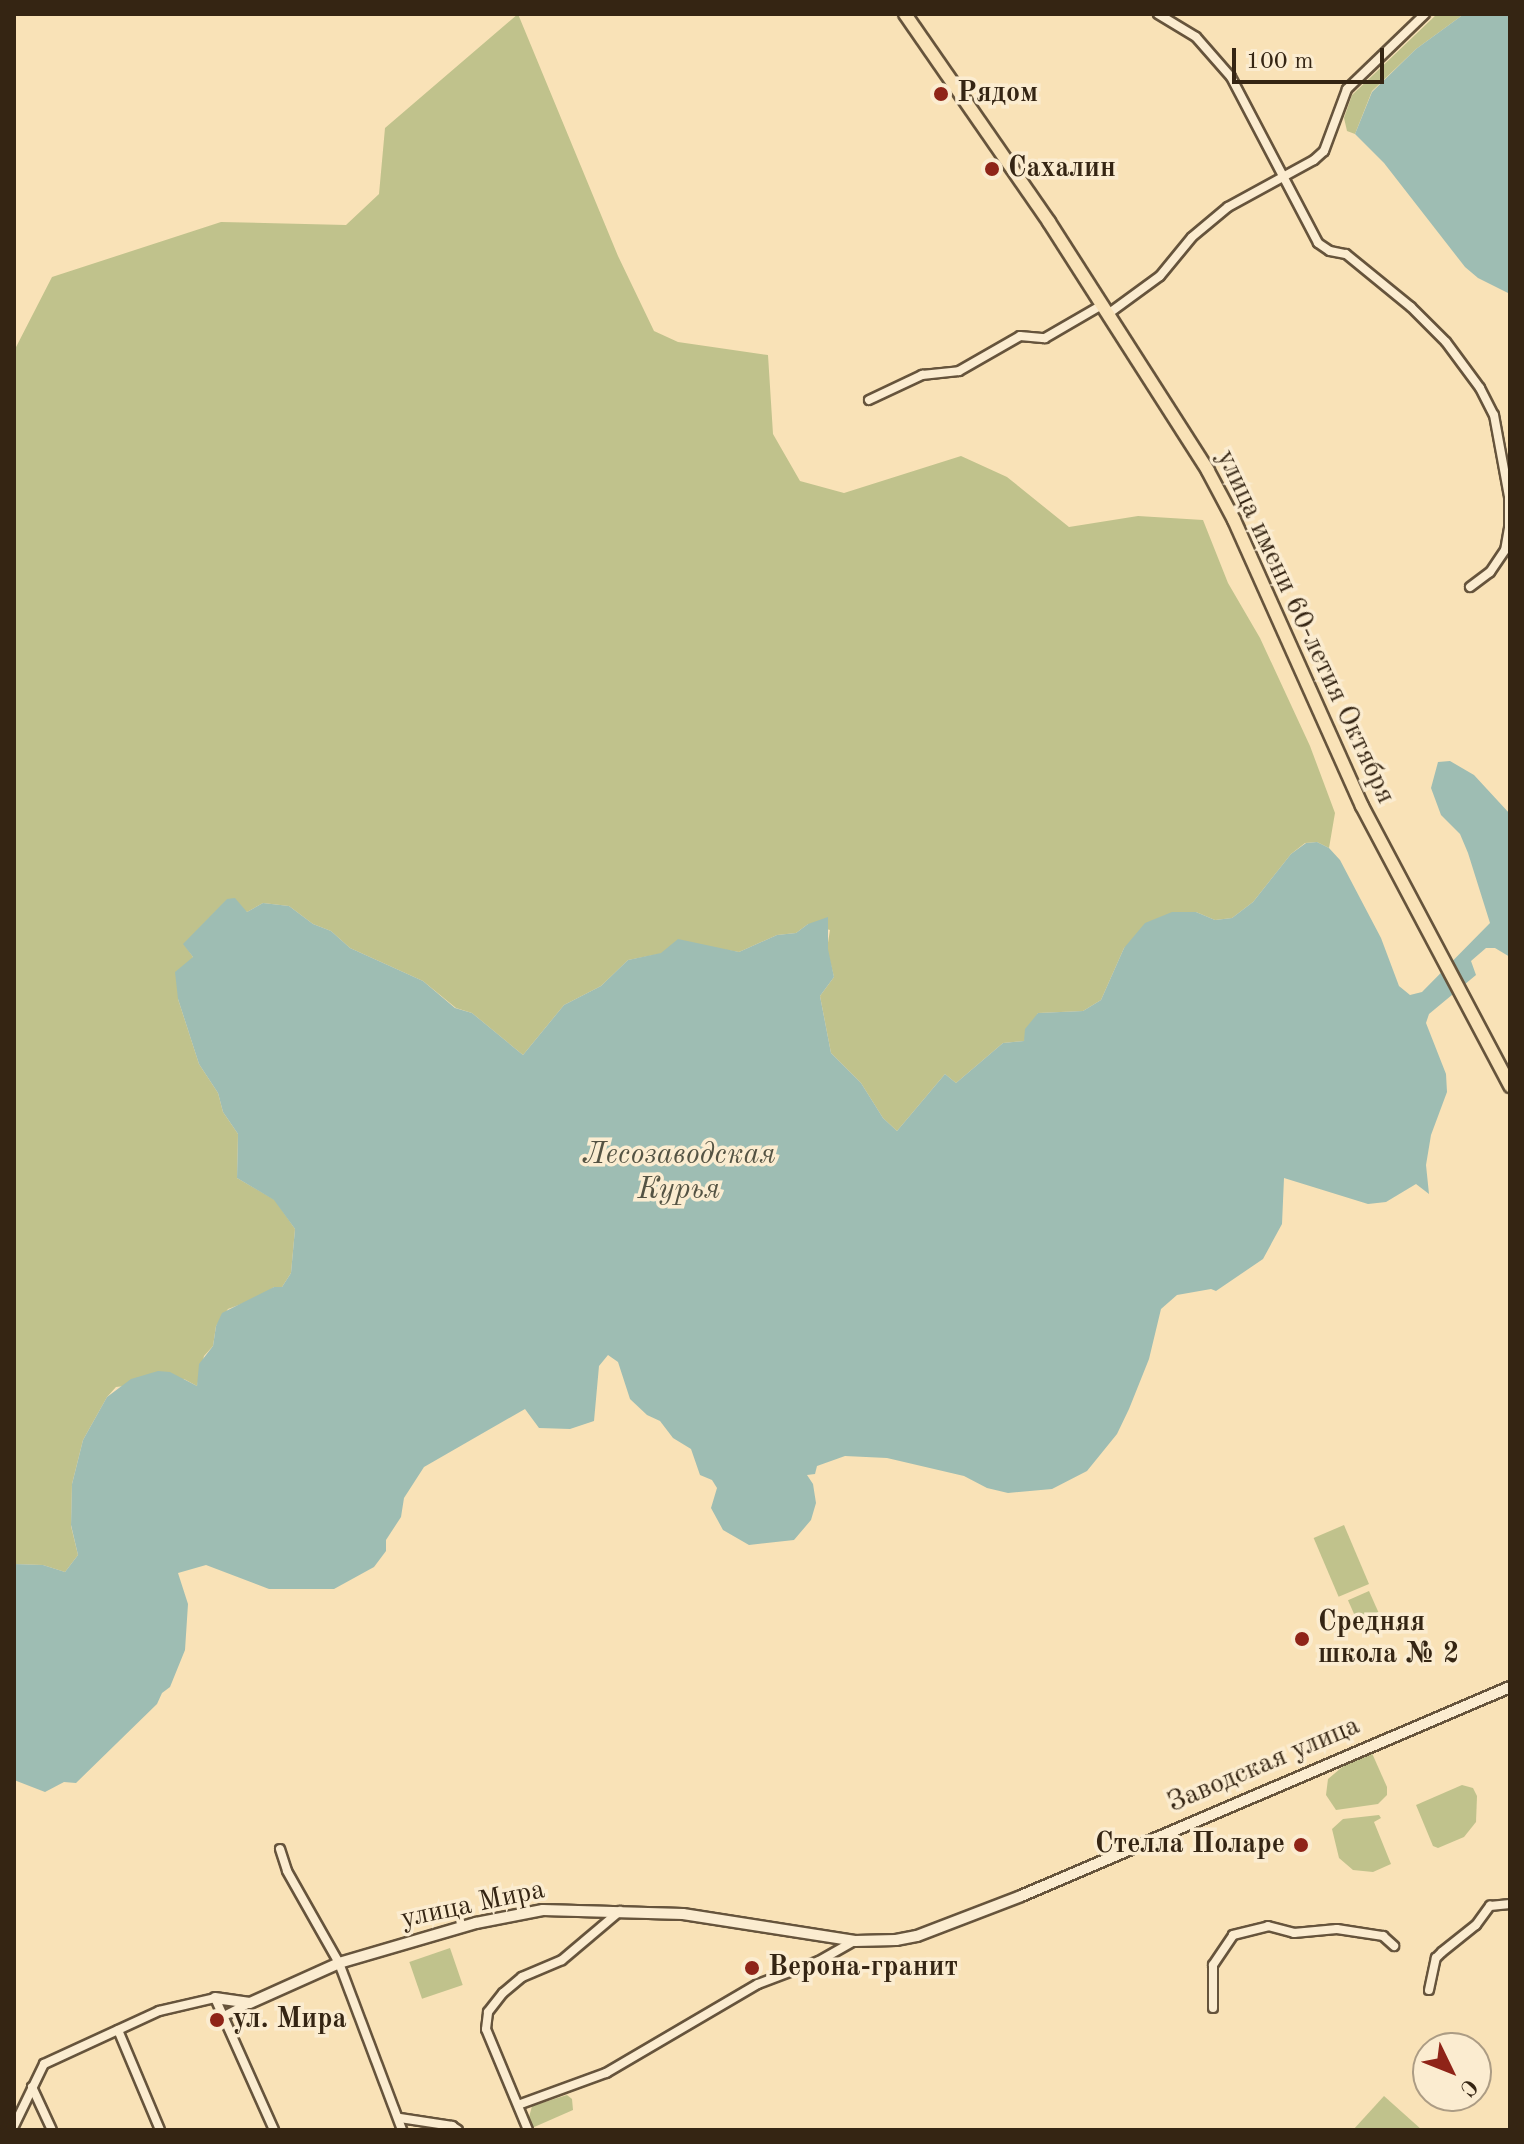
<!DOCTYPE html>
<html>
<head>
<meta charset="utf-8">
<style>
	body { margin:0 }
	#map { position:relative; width:1524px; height:2144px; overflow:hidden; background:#f9e2b7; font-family:"Old Standard TT",serif }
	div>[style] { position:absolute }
	.green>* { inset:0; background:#c0c28c; transform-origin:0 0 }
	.water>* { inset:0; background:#9ebdb3 }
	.roads { filter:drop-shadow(2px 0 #66543c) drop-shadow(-2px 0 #66543c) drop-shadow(0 2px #66543c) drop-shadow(0 -2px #66543c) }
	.minor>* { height:8px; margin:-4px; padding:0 4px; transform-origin:4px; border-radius:4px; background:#fbecd0 }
	.tertiary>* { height:10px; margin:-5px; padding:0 5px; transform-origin:5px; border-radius:5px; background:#fbecd0 }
	.primary>* { height:12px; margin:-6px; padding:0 6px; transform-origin:6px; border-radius:6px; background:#f9e2b7 }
	.dots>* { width:22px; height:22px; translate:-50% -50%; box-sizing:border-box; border:4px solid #fbecd0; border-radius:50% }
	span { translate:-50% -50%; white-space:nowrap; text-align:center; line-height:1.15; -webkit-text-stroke:7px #fbecd0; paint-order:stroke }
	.poi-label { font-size:28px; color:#352513; font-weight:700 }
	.left { translate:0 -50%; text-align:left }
	.right { translate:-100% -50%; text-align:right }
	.street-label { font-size:28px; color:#352513 }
	.water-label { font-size:30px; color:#545343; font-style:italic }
	.frame { position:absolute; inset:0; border:16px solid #352513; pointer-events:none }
	.north { position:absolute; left:1412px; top:2032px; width:80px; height:80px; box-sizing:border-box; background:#fbecd0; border:2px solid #ac9c84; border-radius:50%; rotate:133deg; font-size:22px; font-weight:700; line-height:32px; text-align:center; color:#352513 }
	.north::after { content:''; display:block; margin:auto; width:28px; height:36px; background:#8f2418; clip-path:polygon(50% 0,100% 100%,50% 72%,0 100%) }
	.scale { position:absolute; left:1232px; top:48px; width:152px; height:36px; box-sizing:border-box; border:4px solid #352513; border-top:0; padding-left:10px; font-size:24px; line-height:28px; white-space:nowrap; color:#352513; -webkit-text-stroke:6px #fbecd0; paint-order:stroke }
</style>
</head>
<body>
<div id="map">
	<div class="green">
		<div style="clip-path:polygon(518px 14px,618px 256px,654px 331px,678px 342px,768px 355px,773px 434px,800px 481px,844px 493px,961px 456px,1007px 477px,1069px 527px,1138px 516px,1203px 520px,1228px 583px,1260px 638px,1310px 746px,1335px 813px,1329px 848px,1317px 842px,1305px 843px,1291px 854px,1253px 902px,1232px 918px,1215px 920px,1196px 912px,1124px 948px,1101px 1000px,1083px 1011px,1038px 1013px,1024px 1041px,1003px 1043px,956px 1083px,945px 1074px,897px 1131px,883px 1118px,861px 1083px,831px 1053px,820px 996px,834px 977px,827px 949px,830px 930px,808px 924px,796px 933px,777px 935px,739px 952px,701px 946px,628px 960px,601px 986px,564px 1005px,523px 1055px,472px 1013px,456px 1008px,423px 981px,350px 948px,331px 931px,313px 924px,289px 906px,263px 903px,247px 912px,227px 900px,184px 944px,193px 957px,178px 999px,199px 1064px,218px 1093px,223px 1112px,238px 1134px,237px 1178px,275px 1200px,295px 1229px,291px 1273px,282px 1287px,274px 1287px,260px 1297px,228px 1309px,216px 1326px,213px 1346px,204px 1356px,197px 1386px,184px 1379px,116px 1387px,107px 1397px,83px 1440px,72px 1484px,71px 1526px,78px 1555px,65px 1572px,43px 1565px,14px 1564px,14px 351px,52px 277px,221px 222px,346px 225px,379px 194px,385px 128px)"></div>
		<div style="clip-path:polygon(1437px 14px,1464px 14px,1416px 49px,1372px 91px,1355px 134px,1347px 131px,1344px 118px,1352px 95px)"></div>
		<div style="left:1344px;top:1525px;width:64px;height:33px;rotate:67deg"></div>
		<div style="left:1369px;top:1591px;width:39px;height:23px;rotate:66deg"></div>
		<div style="clip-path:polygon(1371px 1751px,1387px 1787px,1387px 1795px,1378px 1804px,1336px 1810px,1326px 1795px,1328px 1779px,1353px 1758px)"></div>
		<div style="clip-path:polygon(1462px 1785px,1473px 1788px,1477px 1796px,1476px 1822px,1464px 1837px,1438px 1848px,1433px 1846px,1416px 1805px)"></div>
		<div style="clip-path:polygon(1379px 1815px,1381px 1818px,1374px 1822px,1391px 1864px,1373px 1872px,1353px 1870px,1339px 1858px,1332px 1829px,1343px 1819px)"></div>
		<div style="left:450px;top:1948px;width:39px;height:43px;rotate:71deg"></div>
		<div style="clip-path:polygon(567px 2095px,572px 2099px,573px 2110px,532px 2128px,528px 2121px,532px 2106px)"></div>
		<div style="clip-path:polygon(1384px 2096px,1422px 2130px,1353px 2130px)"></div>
	</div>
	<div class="water">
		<div style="clip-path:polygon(1464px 14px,1510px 14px,1510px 294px,1478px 278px,1465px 267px,1384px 163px,1355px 134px,1372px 92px,1416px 49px)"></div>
		<div style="clip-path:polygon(1450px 761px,1474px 775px,1510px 814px,1510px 957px,1495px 948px,1486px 948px,1471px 961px,1476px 975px,1429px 1014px,1426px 1023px,1446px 1074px,1447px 1092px,1431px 1135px,1426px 1165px,1429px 1194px,1416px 1184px,1386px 1202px,1368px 1204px,1284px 1178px,1282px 1224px,1263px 1259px,1216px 1291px,1211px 1289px,1177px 1295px,1161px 1309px,1149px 1359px,1129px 1409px,1117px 1434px,1087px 1471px,1052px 1489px,1008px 1493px,987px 1488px,964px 1476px,887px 1458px,845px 1456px,817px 1466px,815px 1474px,807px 1475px,813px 1484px,816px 1503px,811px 1520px,794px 1540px,749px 1545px,723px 1530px,711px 1508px,717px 1488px,712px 1480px,700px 1475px,691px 1449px,673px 1438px,660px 1421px,647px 1415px,630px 1399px,618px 1362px,608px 1355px,599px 1366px,594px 1421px,570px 1429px,539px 1428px,525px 1409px,424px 1467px,404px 1498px,401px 1517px,386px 1540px,386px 1551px,374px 1567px,334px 1589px,269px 1589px,206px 1565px,178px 1573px,188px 1604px,185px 1650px,170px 1687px,162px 1693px,157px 1704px,76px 1783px,64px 1782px,45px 1792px,14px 1780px,14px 1564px,43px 1565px,65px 1572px,78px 1555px,71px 1525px,72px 1484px,83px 1440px,107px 1397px,131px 1379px,158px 1371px,170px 1372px,197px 1386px,199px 1364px,213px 1346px,216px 1326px,222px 1313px,274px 1287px,282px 1287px,291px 1273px,295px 1229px,274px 1200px,237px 1178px,238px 1134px,223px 1112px,218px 1093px,199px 1064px,178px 999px,175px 972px,193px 957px,183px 944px,227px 899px,235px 898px,247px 912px,263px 903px,289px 906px,313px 924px,331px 931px,350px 948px,423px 981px,455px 1008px,472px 1013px,523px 1055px,564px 1005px,601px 986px,628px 960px,661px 953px,678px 939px,739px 952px,777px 935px,796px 933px,808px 924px,828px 917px,828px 949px,834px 977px,820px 996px,831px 1053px,861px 1083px,883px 1118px,897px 1131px,945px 1074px,956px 1083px,1003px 1043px,1024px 1041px,1025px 1029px,1038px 1013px,1083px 1011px,1101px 1000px,1124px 948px,1145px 923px,1172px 912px,1196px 912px,1215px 920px,1232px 918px,1253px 902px,1291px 854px,1306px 843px,1317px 842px,1329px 848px,1340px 860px,1381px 938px,1399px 986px,1410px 995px,1422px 992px,1490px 923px,1468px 853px,1460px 834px,1441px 815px,1431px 788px,1438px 762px)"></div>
	</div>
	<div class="roads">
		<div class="minor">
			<div style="left:1158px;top:14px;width:44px;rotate:31.2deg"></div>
			<div style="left:1196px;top:37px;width:53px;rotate:48.8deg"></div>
			<div style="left:1231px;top:77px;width:187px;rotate:62.3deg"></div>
			<div style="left:1318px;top:243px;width:14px;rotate:34deg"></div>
			<div style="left:1330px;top:251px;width:16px;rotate:11deg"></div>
			<div style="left:1346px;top:254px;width:84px;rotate:39.2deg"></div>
			<div style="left:1411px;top:307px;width:49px;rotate:45deg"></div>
			<div style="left:1446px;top:342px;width:57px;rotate:53.5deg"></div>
			<div style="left:1480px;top:388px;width:30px;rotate:63deg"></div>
			<div style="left:1494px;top:415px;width:83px;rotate:79.6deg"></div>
			<div style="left:1509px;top:497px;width:31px;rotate:90deg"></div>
			<div style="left:1509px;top:528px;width:22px;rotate:100deg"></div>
			<div style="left:1505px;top:550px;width:27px;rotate:124deg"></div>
			<div style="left:1490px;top:572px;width:25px;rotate:143deg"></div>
			<div style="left:1108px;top:314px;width:64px;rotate:-36.2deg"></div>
			<div style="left:1160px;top:276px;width:50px;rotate:-50.6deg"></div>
			<div style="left:1192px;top:237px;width:47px;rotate:-39.8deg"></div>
			<div style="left:1228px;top:207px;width:98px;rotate:-28.7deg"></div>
			<div style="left:1314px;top:160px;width:13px;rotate:-42deg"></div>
			<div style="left:1324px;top:151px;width:66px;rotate:-69.6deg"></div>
			<div style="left:1347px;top:89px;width:108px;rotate:-43.9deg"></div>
			<div style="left:869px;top:400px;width:59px;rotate:-25.3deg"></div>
			<div style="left:922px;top:375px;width:37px;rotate:-6deg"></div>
			<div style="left:959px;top:371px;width:70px;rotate:-29.8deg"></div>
			<div style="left:1020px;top:336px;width:25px;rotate:5deg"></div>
			<div style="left:1045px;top:338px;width:66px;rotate:-30.1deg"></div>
			<div style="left:280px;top:1849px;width:23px;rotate:72deg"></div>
			<div style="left:287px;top:1871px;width:106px;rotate:60.5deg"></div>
			<div style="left:339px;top:1963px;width:178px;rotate:69.3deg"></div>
			<div style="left:1429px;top:1990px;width:33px;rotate:-78deg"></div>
			<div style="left:1436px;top:1958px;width:8px;rotate:-45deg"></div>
			<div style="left:1442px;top:1952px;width:43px;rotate:-38.5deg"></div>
			<div style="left:1476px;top:1925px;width:24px;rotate:-54deg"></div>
			<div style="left:1490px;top:1906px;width:20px;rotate:-6deg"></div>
			<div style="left:1213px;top:2008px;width:43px;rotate:-90deg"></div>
			<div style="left:1213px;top:1965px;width:36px;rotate:-56deg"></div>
			<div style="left:1233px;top:1935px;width:36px;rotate:-14deg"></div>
			<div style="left:1268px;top:1926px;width:27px;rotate:15deg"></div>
			<div style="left:1294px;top:1933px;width:43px;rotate:-5.3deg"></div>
			<div style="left:1337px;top:1929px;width:47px;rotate:8.7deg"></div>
			<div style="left:1383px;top:1936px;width:15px;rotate:42deg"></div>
			<div style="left:224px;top:2016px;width:29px;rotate:-27deg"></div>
			<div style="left:118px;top:2030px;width:108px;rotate:67.2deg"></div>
			<div style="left:32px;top:2087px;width:47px;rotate:65.1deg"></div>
			<div style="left:518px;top:2105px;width:94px;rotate:-20deg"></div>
			<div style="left:606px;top:2073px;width:176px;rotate:-30.4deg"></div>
			<div style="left:758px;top:1984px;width:65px;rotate:-20.7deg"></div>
			<div style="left:819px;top:1961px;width:40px;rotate:-29.7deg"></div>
			<div style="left:400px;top:2118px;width:53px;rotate:8.7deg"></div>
			<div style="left:452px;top:2126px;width:7px;rotate:34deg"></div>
			<div style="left:14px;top:2126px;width:69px;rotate:-64.2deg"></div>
			<div style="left:44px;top:2064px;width:127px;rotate:-24.7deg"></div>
			<div style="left:159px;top:2011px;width:57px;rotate:-13.1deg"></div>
			<div style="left:215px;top:1998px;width:145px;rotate:65.9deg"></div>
			<div style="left:528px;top:2130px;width:109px;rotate:-112.6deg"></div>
			<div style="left:486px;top:2029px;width:17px;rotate:-83deg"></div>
			<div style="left:488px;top:2012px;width:24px;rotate:-52deg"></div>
			<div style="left:503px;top:1993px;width:25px;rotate:-40deg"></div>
			<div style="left:522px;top:1977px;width:43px;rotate:-23deg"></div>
			<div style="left:562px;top:1960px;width:76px;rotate:-40.2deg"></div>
		</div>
		<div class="tertiary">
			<div style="left:215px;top:1998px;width:35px;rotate:8deg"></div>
			<div style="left:250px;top:2003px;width:98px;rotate:-24.2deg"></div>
			<div style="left:339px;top:1963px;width:143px;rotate:-16.3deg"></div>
			<div style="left:476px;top:1923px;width:68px;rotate:-11deg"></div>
			<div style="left:543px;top:1910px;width:140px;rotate:1.6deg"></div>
			<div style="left:683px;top:1914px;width:174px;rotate:8.9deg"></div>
			<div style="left:855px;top:1941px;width:41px;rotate:-1.4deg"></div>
			<div style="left:896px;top:1940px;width:21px;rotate:-11deg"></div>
			<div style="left:917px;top:1936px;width:111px;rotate:-21deg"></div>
			<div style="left:1021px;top:1896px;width:532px;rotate:-23.14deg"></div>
		</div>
		<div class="primary">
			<div style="left:905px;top:14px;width:253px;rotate:55.3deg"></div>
			<div style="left:1049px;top:222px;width:295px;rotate:57.4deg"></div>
			<div style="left:1208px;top:471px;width:55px;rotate:62deg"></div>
			<div style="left:1234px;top:520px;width:313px;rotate:65.9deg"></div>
			<div style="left:1362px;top:806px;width:317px;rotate:62.1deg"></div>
		</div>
	</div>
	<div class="dots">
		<div style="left:941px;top:94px;background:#8f2418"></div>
		<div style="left:992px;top:169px;background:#8f2418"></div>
		<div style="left:1302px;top:1639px;background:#8f2418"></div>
		<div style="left:1301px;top:1845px;background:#8f2418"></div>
		<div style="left:752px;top:1968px;background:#8f2418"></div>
		<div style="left:217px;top:2020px;background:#8f2418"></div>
	</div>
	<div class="poi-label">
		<span class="left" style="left:957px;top:94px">Рядом</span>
		<span class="left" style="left:1008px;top:169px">Сахалин</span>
		<span class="left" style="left:1318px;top:1639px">Средняя<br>школа № 2</span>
		<span class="right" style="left:1285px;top:1845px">Стелла Поларе</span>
		<span class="left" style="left:768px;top:1968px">Верона-гранит</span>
		<span class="left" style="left:233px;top:2020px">ул. Мира</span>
	</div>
	<div class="street-label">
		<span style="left:1305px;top:627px;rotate:65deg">улица имени 60-летия Октября</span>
		<span style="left:1264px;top:1765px;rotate:-23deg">Заводская улица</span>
		<span style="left:473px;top:1905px;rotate:-12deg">улица Мира</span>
	</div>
	<div class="water-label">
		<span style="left:679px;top:1172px">Лесозаводская<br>Курья</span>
	</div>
	<div class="frame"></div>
	<div class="north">С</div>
	<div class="scale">100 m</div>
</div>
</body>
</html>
